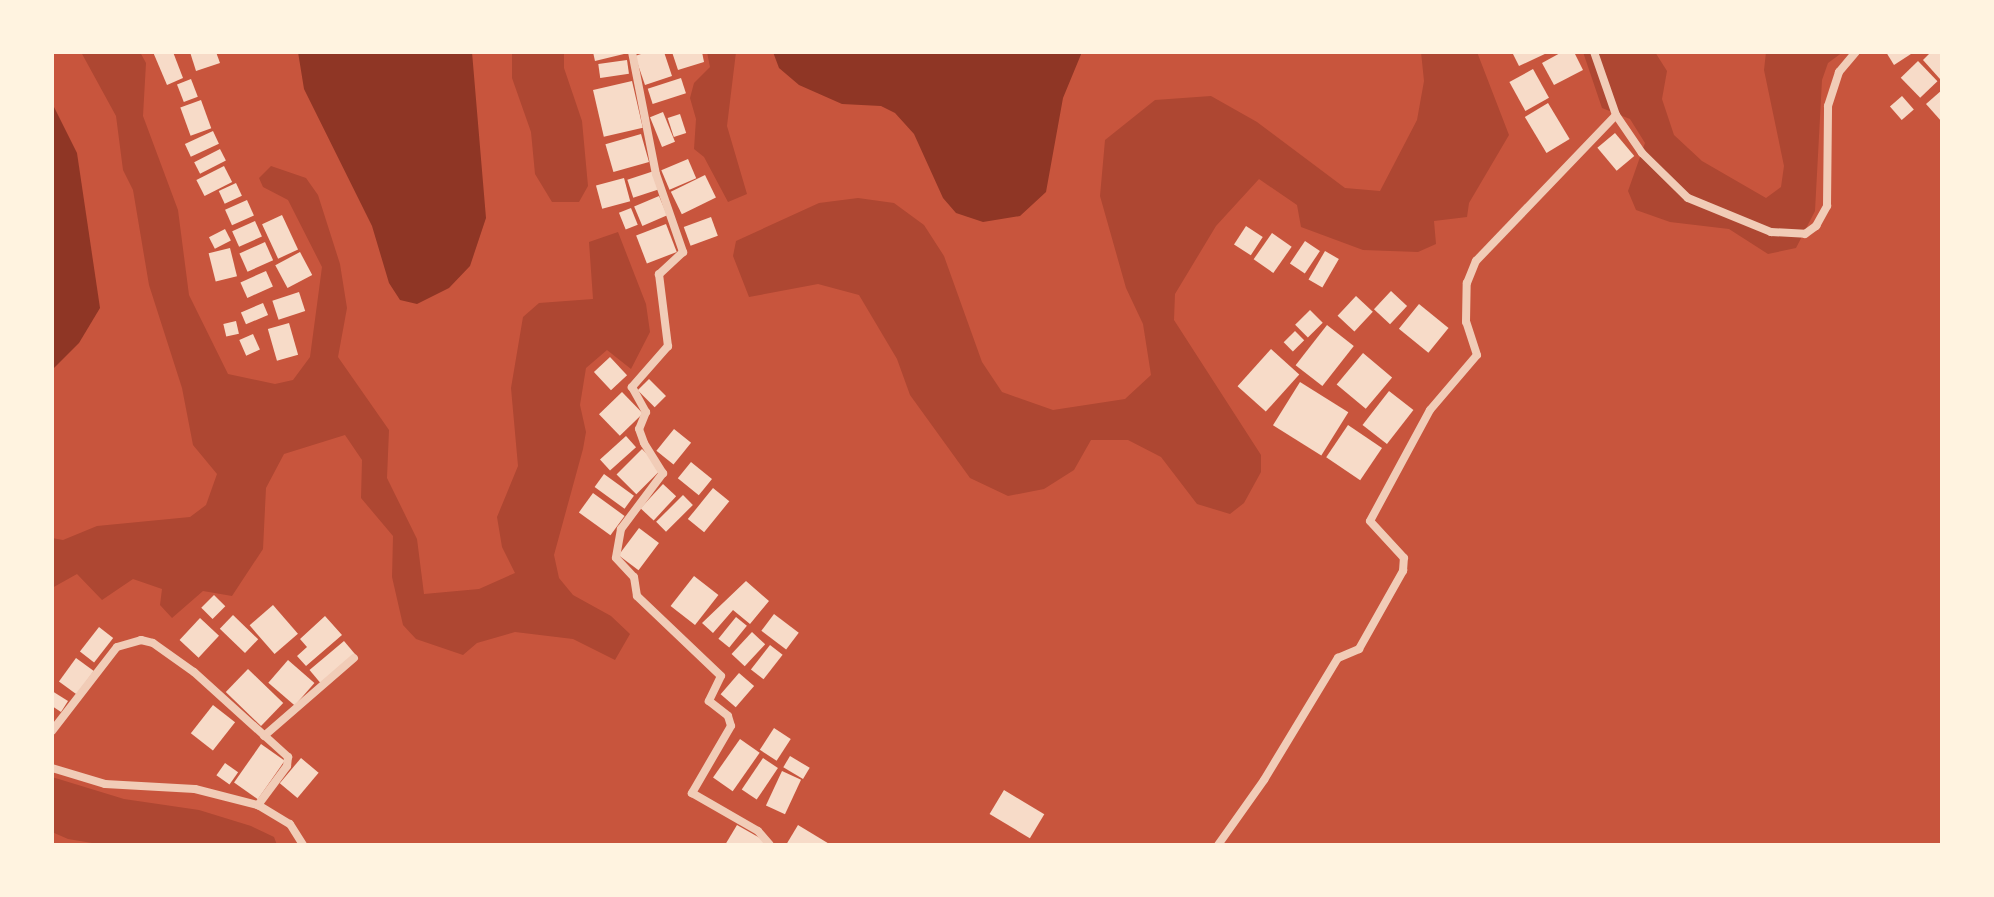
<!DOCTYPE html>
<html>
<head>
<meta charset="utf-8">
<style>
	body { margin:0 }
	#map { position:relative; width:1994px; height:897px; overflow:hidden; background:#c8553d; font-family:Roboto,sans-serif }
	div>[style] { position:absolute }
	.green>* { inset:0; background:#ae4732 }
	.water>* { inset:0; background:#8f3625 }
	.building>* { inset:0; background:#f7dbc8; transform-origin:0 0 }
	.minor>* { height:8px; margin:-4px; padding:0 4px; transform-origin:4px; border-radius:4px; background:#f1ccb7 }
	span { translate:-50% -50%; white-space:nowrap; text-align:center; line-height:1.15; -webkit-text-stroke:6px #fff3e0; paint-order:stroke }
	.frame { position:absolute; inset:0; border:54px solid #fff3e0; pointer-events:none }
</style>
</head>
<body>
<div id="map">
	<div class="green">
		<div style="clip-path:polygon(81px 52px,140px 52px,146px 63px,143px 116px,178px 210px,189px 295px,228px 374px,275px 384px,293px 380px,310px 357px,322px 267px,288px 200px,263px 187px,259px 178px,271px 166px,306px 178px,318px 195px,340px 264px,347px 308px,338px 357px,389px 430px,387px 478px,417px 539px,424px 594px,479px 589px,515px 573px,502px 547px,497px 517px,518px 466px,511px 388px,523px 317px,539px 303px,593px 299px,589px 242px,618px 232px,646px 304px,650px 332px,631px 369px,607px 350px,586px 368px,580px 405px,586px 432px,583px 449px,554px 555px,559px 578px,573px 595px,611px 616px,630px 634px,615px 660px,573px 639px,515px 632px,477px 643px,463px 655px,416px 639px,403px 625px,392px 577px,393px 536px,361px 498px,362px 460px,345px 435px,284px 454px,266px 488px,263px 549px,232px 596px,203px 591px,172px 618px,160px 605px,162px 589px,133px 579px,102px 600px,77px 574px,52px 588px,52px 538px,63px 540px,97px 526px,190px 517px,206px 505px,217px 474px,193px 445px,182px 388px,149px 285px,133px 190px,123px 170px,116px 116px)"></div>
		<div style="clip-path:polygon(512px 52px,564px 52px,564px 68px,582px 121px,588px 186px,579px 202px,552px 202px,535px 174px,531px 132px,512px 78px)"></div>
		<div style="clip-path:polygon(707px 52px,736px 52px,727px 126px,747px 194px,728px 202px,704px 157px,694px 149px,696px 119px,690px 98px,694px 83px,710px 67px)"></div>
		<div style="clip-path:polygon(1421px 52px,1477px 52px,1509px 135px,1469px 203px,1467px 217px,1434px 221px,1436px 244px,1418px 252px,1363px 250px,1301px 227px,1297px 205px,1259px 179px,1216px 226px,1175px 294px,1174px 320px,1261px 455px,1261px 472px,1244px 503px,1230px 514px,1197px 504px,1161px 457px,1128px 440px,1091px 440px,1074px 470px,1044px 489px,1008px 496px,970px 478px,910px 395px,897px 359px,859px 295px,818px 284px,749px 297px,733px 256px,736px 241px,819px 203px,858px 198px,894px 203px,924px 225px,944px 256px,982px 362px,1002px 392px,1053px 410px,1125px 399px,1151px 375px,1143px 324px,1126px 288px,1100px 196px,1105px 140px,1155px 100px,1211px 96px,1257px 122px,1345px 188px,1380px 191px,1417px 120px,1424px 81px)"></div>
		<div style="clip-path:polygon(1583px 52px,1655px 52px,1667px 71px,1662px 99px,1674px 135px,1702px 161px,1766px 198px,1781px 187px,1784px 166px,1764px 70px,1766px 52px,1843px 52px,1828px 63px,1822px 80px,1815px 211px,1796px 248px,1768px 254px,1729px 229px,1670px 222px,1636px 210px,1628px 191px,1645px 143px,1630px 119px,1602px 108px)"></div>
		<div style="clip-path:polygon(52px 777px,124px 799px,199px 810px,251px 826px,274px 837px,277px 845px,104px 845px,68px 839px,52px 832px)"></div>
	</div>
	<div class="water">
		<div style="clip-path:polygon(298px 52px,472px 52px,486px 218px,470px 266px,449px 288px,417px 304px,400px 300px,389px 283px,372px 226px,304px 89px)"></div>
		<div style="clip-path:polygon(773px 52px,1082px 52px,1063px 98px,1046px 192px,1020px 216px,983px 222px,956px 213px,943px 198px,914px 134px,895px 113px,881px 106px,842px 104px,799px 85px,779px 68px)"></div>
		<div style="clip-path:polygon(52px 103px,77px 153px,100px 308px,79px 343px,52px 370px)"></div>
	</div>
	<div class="building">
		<div style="clip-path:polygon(153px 52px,173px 52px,183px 78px,167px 85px)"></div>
		<div style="clip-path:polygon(190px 52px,216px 52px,220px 63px,196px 71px)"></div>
		<div style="clip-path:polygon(593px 52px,628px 52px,628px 53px,595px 61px)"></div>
		<div style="clip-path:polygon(647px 52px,664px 52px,672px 76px,645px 85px,635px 56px)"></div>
		<div style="clip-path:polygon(672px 52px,702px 52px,704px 62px,678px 70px)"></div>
		<div style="clip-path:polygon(1512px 52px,1549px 52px,1519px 66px)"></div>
		<div style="clip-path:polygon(1562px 52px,1574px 52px,1583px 70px,1554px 85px,1542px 63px)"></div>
		<div style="clip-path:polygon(1886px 52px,1914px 52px,1894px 65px)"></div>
		<div style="clip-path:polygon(1931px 52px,1942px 52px,1940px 79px,1923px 60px)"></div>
		<div style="left:627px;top:60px;width:14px;height:29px;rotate:82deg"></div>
		<div style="left:1918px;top:61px;width:28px;height:24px;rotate:46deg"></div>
		<div style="left:1533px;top:69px;width:33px;height:27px;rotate:61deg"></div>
		<div style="left:681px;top:78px;width:16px;height:35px;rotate:72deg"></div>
		<div style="left:191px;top:79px;width:19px;height:15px;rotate:69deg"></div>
		<div style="left:632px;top:81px;width:48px;height:40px;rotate:77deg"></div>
		<div style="clip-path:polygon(1942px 90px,1942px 122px,1926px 104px)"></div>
		<div style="left:1902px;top:96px;width:18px;height:16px;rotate:49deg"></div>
		<div style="left:201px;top:100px;width:30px;height:22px;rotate:70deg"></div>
		<div style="left:1548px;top:103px;width:42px;height:27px;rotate:59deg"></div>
		<div style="left:663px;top:112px;width:32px;height:14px;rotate:68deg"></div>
		<div style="left:680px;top:114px;width:20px;height:13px;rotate:72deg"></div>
		<div style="left:213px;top:131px;width:14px;height:31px;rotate:65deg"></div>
		<div style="left:1615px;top:133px;width:30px;height:23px;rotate:50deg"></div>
		<div style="left:641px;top:134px;width:29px;height:37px;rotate:74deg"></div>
		<div style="left:220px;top:149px;width:13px;height:29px;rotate:63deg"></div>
		<div style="left:688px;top:159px;width:21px;height:29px;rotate:67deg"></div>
		<div style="left:224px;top:166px;width:18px;height:31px;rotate:63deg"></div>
		<div style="left:654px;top:171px;width:19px;height:28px;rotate:72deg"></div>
		<div style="left:705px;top:175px;width:25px;height:38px;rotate:64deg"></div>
		<div style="left:624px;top:178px;width:24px;height:29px;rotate:75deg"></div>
		<div style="left:236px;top:183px;width:14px;height:19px;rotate:65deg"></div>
		<div style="left:659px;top:196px;width:21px;height:27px;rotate:67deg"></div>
		<div style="left:247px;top:200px;width:17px;height:24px;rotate:66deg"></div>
		<div style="left:631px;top:208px;width:18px;height:13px;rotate:68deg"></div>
		<div style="left:282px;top:215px;width:38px;height:22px;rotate:65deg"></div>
		<div style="left:711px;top:217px;width:20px;height:29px;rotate:70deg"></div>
		<div style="left:255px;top:221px;width:17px;height:25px;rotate:66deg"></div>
		<div style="left:666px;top:224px;width:30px;height:32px;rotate:69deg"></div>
		<div style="left:1246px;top:226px;width:20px;height:22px;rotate:33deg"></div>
		<div style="left:225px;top:229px;width:13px;height:18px;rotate:63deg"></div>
		<div style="left:1272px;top:233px;width:24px;height:32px;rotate:35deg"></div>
		<div style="left:1305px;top:241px;width:18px;height:27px;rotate:34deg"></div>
		<div style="left:265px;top:242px;width:20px;height:28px;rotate:66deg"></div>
		<div style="left:230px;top:248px;width:29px;height:22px;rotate:76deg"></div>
		<div style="left:1325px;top:251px;width:16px;height:33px;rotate:30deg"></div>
		<div style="left:300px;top:252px;width:26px;height:28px;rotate:62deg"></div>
		<div style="left:266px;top:271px;width:17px;height:28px;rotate:66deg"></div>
		<div style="left:1391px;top:291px;width:22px;height:25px;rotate:43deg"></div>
		<div style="left:299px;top:292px;width:20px;height:28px;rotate:72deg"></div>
		<div style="left:1356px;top:296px;width:23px;height:27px;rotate:43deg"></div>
		<div style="left:263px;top:303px;width:13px;height:24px;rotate:67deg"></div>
		<div style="left:1419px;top:304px;width:38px;height:32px;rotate:39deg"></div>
		<div style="left:1310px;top:310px;width:18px;height:21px;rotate:45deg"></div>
		<div style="left:236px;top:321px;width:13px;height:13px;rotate:77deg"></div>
		<div style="left:289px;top:323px;width:33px;height:22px;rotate:74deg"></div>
		<div style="left:1327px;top:325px;width:34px;height:51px;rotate:38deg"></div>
		<div style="left:1295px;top:331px;width:13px;height:16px;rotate:45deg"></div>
		<div style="left:253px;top:334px;width:17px;height:15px;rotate:66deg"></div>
		<div style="left:1271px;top:349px;width:38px;height:50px;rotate:42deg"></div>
		<div style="left:1363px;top:353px;width:38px;height:41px;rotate:40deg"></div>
		<div style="left:610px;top:357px;width:25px;height:22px;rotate:47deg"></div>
		<div style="left:649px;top:379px;width:24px;height:16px;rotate:45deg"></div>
		<div style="left:1300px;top:382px;width:57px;height:51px;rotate:32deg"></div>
		<div style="left:1389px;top:391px;width:31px;height:43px;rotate:38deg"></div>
		<div style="left:622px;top:392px;width:30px;height:32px;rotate:46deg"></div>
		<div style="left:1348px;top:425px;width:41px;height:39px;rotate:34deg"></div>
		<div style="left:674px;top:429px;width:22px;height:28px;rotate:39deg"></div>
		<div style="left:626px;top:436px;width:15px;height:35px;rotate:48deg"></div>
		<div style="left:642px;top:449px;width:28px;height:36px;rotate:45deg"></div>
		<div style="left:691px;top:462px;width:27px;height:21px;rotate:39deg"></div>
		<div style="left:604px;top:474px;width:37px;height:16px;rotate:36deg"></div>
		<div style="left:663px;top:484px;width:18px;height:33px;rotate:43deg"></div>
		<div style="left:713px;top:488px;width:21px;height:40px;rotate:39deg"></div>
		<div style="left:593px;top:493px;width:39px;height:24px;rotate:36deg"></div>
		<div style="left:683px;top:495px;width:14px;height:38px;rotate:45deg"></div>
		<div style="left:639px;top:528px;width:25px;height:34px;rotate:37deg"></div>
		<div style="left:694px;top:576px;width:31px;height:38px;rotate:38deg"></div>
		<div style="clip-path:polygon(746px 581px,769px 601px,750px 624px,733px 610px,713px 633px,702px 623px)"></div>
		<div style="left:214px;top:595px;width:16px;height:18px;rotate:45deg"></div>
		<div style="left:273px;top:605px;width:38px;height:31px;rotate:49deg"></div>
		<div style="left:774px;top:614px;width:31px;height:21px;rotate:37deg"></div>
		<div style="left:233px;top:615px;width:35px;height:19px;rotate:44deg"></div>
		<div style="clip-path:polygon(325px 616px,342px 635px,306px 666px,297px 656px,307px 647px,300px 639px)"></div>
		<div style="left:736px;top:617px;width:14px;height:28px;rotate:39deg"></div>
		<div style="left:200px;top:618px;width:26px;height:30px;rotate:43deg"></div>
		<div style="left:99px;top:627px;width:18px;height:31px;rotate:38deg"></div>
		<div style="left:752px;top:632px;width:18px;height:30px;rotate:43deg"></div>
		<div style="left:344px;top:641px;width:17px;height:45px;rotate:50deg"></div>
		<div style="left:770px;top:645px;width:16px;height:31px;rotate:38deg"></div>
		<div style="left:76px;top:658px;width:22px;height:29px;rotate:36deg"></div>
		<div style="left:288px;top:660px;width:35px;height:30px;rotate:41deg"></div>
		<div style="left:248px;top:669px;width:49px;height:32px;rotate:44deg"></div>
		<div style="left:739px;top:673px;width:20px;height:28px;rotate:41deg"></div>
		<div style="clip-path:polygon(52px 691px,68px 701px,61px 712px,52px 706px)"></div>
		<div style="left:213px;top:705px;width:28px;height:36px;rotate:38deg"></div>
		<div style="left:774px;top:728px;width:20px;height:26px;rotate:33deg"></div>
		<div style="left:740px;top:739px;width:24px;height:47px;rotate:35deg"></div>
		<div style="left:261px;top:744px;width:29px;height:47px;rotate:35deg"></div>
		<div style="left:790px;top:756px;width:23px;height:13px;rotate:31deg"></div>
		<div style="left:301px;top:758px;width:23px;height:33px;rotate:40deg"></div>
		<div style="left:763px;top:758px;width:18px;height:38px;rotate:34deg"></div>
		<div style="left:225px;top:763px;width:16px;height:15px;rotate:35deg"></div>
		<div style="left:782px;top:771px;width:21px;height:38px;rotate:25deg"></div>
		<div style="left:1004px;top:790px;width:47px;height:28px;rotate:31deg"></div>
		<div style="clip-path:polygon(737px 825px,767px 842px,766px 845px,725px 845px)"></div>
		<div style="clip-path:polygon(798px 825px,831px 845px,786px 845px)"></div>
	</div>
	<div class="minor">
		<div style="left:632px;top:52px;width:124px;rotate:78.9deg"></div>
		<div style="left:656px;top:174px;width:83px;rotate:70.9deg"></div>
		<div style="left:683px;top:252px;width:33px;rotate:137deg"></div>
		<div style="left:659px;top:274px;width:73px;rotate:82.9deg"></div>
		<div style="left:668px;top:346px;width:55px;rotate:131.3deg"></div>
		<div style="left:632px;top:387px;width:29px;rotate:61deg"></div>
		<div style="left:646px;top:412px;width:18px;rotate:112deg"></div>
		<div style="left:639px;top:429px;width:15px;rotate:70deg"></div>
		<div style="left:644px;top:443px;width:36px;rotate:58deg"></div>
		<div style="left:663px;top:473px;width:70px;rotate:126.9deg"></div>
		<div style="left:621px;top:529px;width:29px;rotate:100deg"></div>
		<div style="left:616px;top:558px;width:26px;rotate:47deg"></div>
		<div style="left:634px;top:577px;width:19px;rotate:81deg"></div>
		<div style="left:637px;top:596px;width:116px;rotate:43.6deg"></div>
		<div style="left:721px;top:676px;width:28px;rotate:116deg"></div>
		<div style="left:709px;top:701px;width:24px;rotate:38deg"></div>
		<div style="left:728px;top:716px;width:10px;rotate:73deg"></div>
		<div style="left:731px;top:726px;width:78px;rotate:120.2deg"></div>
		<div style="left:692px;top:793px;width:76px;rotate:29.9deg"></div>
		<div style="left:758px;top:831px;width:18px;rotate:49deg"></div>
		<div style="left:1616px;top:115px;width:46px;rotate:55.6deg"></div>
		<div style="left:1642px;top:153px;width:64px;rotate:44.4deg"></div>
		<div style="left:1688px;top:198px;width:90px;rotate:22.3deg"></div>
		<div style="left:1771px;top:232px;width:34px;rotate:3deg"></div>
		<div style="left:1805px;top:234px;width:14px;rotate:-36deg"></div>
		<div style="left:1816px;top:226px;width:23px;rotate:-61deg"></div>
		<div style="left:1827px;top:206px;width:100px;rotate:-89.4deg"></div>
		<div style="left:1828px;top:106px;width:36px;rotate:-72deg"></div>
		<div style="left:1839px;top:72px;width:26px;rotate:-50deg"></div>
		<div style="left:52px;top:731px;width:106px;rotate:-52.3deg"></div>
		<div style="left:117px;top:647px;width:25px;rotate:-16deg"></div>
		<div style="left:141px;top:640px;width:12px;rotate:14deg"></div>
		<div style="left:153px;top:643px;width:50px;rotate:35.3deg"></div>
		<div style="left:194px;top:672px;width:127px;rotate:42.1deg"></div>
		<div style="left:288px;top:757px;width:9px;rotate:96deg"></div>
		<div style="left:287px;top:766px;width:49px;rotate:126.6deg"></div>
		<div style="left:264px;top:736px;width:119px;rotate:-40.9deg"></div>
		<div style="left:52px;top:768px;width:55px;rotate:16.8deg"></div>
		<div style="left:105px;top:784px;width:90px;rotate:3.2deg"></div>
		<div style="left:195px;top:789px;width:65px;rotate:14.3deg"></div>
		<div style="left:258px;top:805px;width:37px;rotate:31deg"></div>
		<div style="left:290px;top:824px;width:25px;rotate:58deg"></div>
		<div style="left:1218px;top:845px;width:80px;rotate:-54.7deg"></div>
		<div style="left:1264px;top:780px;width:143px;rotate:-58.8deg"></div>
		<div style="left:1338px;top:658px;width:23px;rotate:-23deg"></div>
		<div style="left:1359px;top:649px;width:90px;rotate:-60.6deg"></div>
		<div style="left:1403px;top:571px;width:13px;rotate:-86deg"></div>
		<div style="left:1404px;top:558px;width:50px;rotate:-132.6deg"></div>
		<div style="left:1370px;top:521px;width:126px;rotate:-61.6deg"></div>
		<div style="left:1430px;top:410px;width:72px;rotate:-49.5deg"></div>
		<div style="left:1477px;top:355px;width:35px;rotate:-108deg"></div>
		<div style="left:1466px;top:322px;width:39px;rotate:-89deg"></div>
		<div style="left:1467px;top:283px;width:24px;rotate:-68deg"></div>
		<div style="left:1476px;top:261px;width:202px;rotate:-46.2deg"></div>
		<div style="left:1616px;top:115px;width:67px;rotate:-109.2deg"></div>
	</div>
	<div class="frame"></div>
</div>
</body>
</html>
